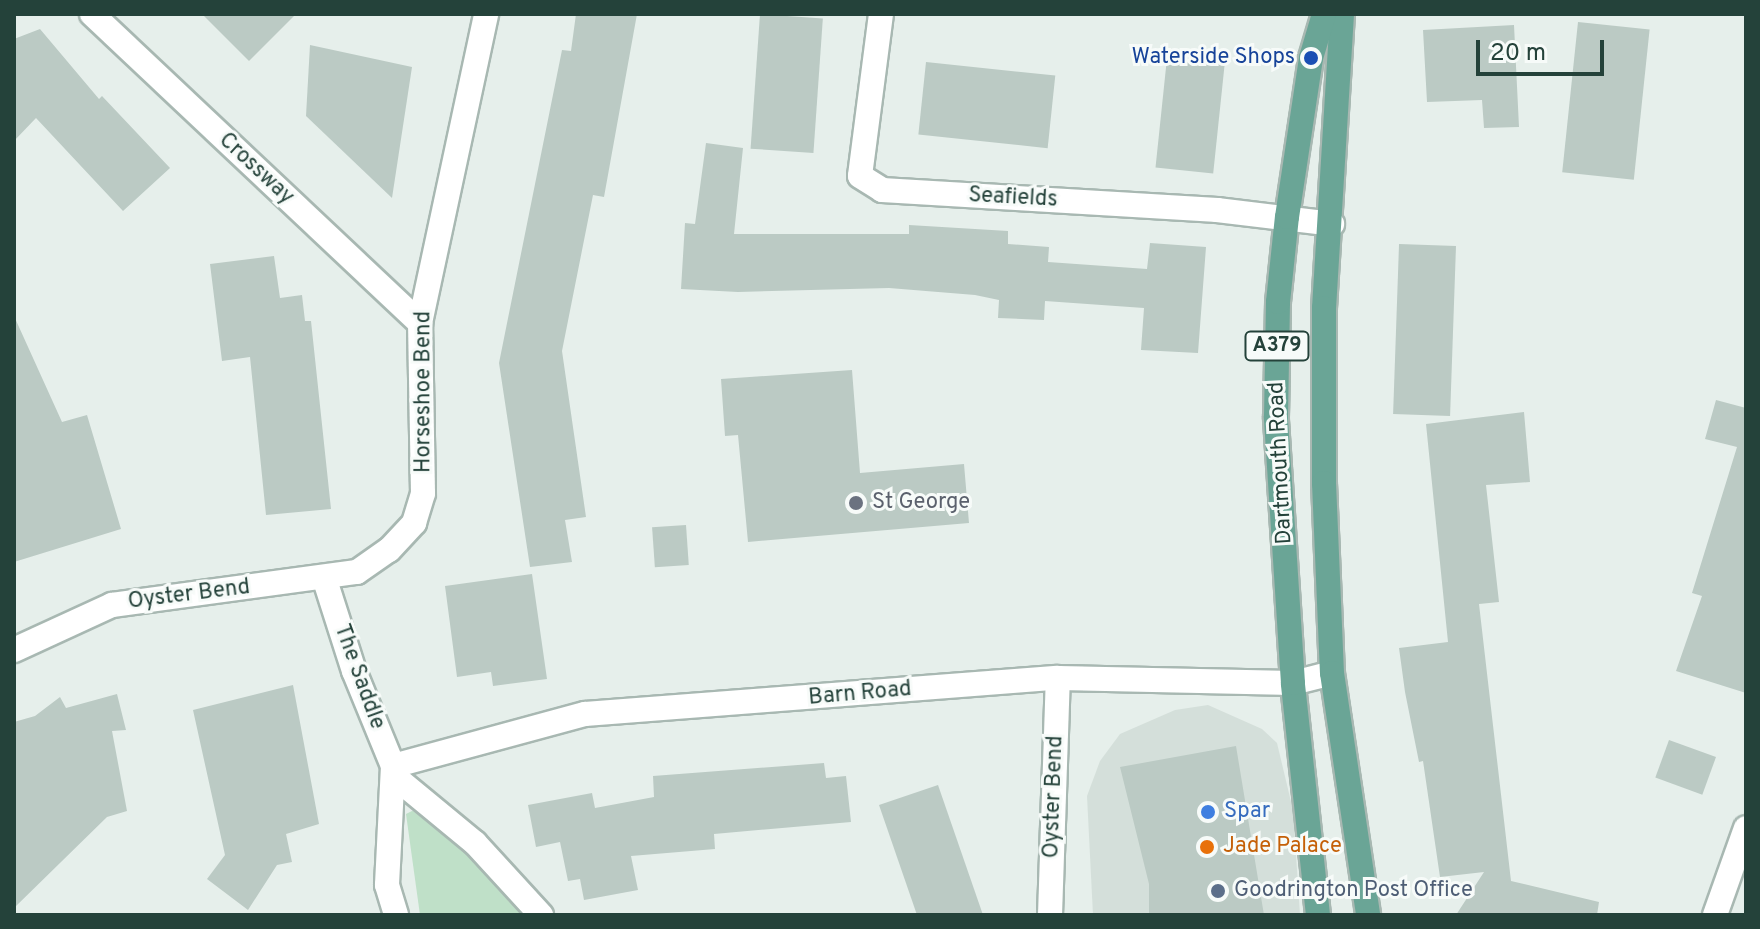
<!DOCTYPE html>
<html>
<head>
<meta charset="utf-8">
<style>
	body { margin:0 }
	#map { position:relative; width:1760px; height:929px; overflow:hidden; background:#e6efeb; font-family:Overpass,sans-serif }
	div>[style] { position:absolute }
	.built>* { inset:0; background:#d4dfda }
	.green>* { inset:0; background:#bfe0c8 }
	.building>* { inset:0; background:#bbcac4; transform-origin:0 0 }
	.roads { filter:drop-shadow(2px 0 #a8b8b2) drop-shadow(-2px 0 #a8b8b2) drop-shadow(0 2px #a8b8b2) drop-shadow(0 -2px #a8b8b2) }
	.minor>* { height:24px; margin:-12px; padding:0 12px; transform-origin:12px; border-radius:12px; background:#fff }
	.primary>* { height:24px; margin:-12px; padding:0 12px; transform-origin:12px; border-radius:12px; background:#6aa596 }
	.dots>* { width:22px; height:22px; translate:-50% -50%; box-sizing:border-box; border:4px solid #f7fbf9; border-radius:50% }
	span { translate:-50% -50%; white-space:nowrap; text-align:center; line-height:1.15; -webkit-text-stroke:6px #f7fbf9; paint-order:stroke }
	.shield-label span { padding:2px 6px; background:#f7fbf9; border:2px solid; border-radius:6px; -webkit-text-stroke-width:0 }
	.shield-label { font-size:20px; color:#24423a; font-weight:700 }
	.transit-label { font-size:22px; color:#164399 }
	.right { translate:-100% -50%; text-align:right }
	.street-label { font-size:22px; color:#24423a }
	.worship-label { font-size:22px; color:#5b616d }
	.left { translate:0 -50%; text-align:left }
	.shop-label { font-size:22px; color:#366cbe }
	.food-label { font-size:22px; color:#c56008 }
	.service-label { font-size:22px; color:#4e5e75 }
	.frame { position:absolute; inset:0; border:16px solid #24423a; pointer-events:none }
	.scale { position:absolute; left:1476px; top:40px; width:128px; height:36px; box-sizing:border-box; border:4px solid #24423a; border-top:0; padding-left:10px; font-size:24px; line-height:28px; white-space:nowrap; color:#24423a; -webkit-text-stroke:6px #f7fbf9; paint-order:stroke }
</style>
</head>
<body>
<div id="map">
	<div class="built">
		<div style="clip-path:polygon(1208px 705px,1262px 729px,1277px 743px,1293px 810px,1300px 915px,1093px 915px,1087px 796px,1100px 761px,1120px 734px,1175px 710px)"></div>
	</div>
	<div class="green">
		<div style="clip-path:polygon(412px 811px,422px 812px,451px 835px,526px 915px,420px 915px,406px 814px)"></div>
	</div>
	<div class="building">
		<div style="clip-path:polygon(202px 14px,296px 14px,249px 61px)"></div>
		<div style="clip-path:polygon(576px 14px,637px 14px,604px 197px,593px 195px,562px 351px,586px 517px,565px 520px,572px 562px,530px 567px,499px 363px,562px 50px,571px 51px)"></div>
		<div style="left:760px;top:14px;width:63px;height:135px;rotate:4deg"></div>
		<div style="left:1578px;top:22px;width:72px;height:151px;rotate:6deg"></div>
		<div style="clip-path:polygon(1514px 25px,1519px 127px,1484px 128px,1482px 100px,1427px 102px,1423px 30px)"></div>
		<div style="clip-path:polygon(40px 29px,99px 99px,102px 96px,170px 168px,123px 211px,36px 118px,14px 141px,14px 39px)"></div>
		<div style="clip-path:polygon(310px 45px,412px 67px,392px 198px,306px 116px)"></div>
		<div style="left:1167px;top:58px;width:58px;height:110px;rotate:6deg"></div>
		<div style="left:926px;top:62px;width:130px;height:73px;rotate:6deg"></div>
		<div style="clip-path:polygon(706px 143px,743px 148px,734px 234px,909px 234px,909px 225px,1008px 231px,1008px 244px,1049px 247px,1048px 262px,1147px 269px,1150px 243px,1206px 247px,1198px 353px,1141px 350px,1144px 308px,1045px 301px,1044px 320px,998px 318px,999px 300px,975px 295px,889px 288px,738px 292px,681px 289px,685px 223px,695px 224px)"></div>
		<div style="left:1456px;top:246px;width:170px;height:57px;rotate:92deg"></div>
		<div style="clip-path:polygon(274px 256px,280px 298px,302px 295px,305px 321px,311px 321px,331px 509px,266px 515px,250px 357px,222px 361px,210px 264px)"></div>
		<div style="clip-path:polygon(14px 316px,62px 422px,87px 415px,121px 529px,14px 562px)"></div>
		<div style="clip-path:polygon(852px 370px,860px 473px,964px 464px,969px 523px,748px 542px,738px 435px,725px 436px,721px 379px)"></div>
		<div style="clip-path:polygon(1716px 400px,1746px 408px,1746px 693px,1676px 671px,1702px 596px,1692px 593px,1737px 447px,1705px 439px)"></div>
		<div style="clip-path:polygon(1524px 412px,1530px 482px,1486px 485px,1499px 602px,1479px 604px,1511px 881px,1599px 902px,1597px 915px,1456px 915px,1484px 872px,1440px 877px,1423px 761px,1419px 762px,1405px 692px,1399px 648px,1448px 642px,1426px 424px)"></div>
		<div style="left:686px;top:525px;width:40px;height:34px;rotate:86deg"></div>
		<div style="clip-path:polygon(532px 574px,547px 679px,493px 686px,491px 672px,457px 677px,445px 586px)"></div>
		<div style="clip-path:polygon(293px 685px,319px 824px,286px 834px,292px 862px,277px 865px,248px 910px,207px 879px,225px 855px,193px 710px)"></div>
		<div style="clip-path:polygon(117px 694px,126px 730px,112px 731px,127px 811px,107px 817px,14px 908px,14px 722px,35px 716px,60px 697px,66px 708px)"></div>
		<div style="left:1669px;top:740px;width:50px;height:40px;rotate:20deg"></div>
		<div style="clip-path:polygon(1236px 746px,1264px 915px,1149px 915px,1149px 884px,1120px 767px)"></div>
		<div style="clip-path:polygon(824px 763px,826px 778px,846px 776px,851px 822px,714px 834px,715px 849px,631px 856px,638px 890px,584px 900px,580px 879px,568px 881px,560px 842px,536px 847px,528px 805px,592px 793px,595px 808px,654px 797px,653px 776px)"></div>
		<div style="clip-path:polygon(938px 785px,983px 915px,917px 915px,879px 805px)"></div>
	</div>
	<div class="roads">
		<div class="minor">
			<div style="left:92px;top:14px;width:451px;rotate:43.3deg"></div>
			<div style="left:881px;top:14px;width:163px;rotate:97.4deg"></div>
			<div style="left:860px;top:176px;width:26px;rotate:32deg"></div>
			<div style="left:882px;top:190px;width:336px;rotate:3.4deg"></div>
			<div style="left:1217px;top:210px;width:116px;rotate:6.9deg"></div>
			<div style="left:324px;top:577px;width:99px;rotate:72.3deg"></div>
			<div style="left:354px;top:671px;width:103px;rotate:67.7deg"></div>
			<div style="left:393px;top:766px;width:119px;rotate:92.9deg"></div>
			<div style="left:387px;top:885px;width:31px;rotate:73deg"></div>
			<div style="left:14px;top:650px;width:108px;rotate:-24.7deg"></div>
			<div style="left:112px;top:605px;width:247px;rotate:-7.7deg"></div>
			<div style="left:357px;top:572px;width:39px;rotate:-35deg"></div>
			<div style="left:389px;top:550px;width:37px;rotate:-47deg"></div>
			<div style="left:414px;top:523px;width:31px;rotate:-73deg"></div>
			<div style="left:423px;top:493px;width:170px;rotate:-91deg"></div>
			<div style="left:420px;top:323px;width:316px;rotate:-77.9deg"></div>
			<div style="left:393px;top:766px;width:199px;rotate:-15.2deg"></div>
			<div style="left:585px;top:714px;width:474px;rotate:-4.4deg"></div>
			<div style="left:1058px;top:678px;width:235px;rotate:1.2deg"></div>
			<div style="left:1293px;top:683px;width:40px;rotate:-14.4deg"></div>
			<div style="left:395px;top:777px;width:104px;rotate:39.5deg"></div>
			<div style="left:475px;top:843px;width:98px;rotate:47.5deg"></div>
			<div style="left:1050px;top:915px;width:237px;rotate:-88.1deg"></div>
			<div style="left:1715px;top:915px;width:92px;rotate:-70.4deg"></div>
		</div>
		<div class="primary">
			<div style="left:1342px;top:14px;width:295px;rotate:93.5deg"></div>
			<div style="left:1324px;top:308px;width:175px;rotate:90deg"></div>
			<div style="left:1324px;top:483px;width:190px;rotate:87.6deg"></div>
			<div style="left:1332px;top:673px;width:245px;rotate:81.5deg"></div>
			<div style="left:1318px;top:915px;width:233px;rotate:-96.2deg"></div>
			<div style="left:1293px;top:683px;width:267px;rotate:-93.7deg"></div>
			<div style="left:1276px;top:417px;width:115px;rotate:-89deg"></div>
			<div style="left:1278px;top:302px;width:85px;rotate:-84deg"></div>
			<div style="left:1287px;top:217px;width:161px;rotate:-81.4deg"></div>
			<div style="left:1311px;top:58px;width:46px;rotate:-73.5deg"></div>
		</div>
	</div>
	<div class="dots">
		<div style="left:1311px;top:58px;background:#1a4fb4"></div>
		<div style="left:856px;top:503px;background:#6b7280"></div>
		<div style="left:1208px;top:812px;background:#3f7fe0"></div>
		<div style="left:1207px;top:847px;background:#e8710a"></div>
		<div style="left:1218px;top:891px;background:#5c6f8a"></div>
	</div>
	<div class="shield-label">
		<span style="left:1277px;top:346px">A379</span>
	</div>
	<div class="transit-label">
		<span class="right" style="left:1295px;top:58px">Waterside Shops</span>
	</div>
	<div class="street-label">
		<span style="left:256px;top:169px;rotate:43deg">Crossway</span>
		<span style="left:1013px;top:198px;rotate:3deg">Seafields</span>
		<span style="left:424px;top:392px;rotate:-90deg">Horseshoe Bend</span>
		<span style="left:1281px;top:463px;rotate:-93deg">Dartmouth Road</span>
		<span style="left:189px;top:595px;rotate:-7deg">Oyster Bend</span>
		<span style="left:359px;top:677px;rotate:70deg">The Saddle</span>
		<span style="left:860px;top:694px;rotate:-5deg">Barn Road</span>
		<span style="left:1054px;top:797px;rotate:-88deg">Oyster Bend</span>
	</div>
	<div class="worship-label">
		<span class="left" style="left:872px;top:503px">St George</span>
	</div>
	<div class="shop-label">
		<span class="left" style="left:1224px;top:812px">Spar</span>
	</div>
	<div class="food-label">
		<span class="left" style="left:1223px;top:847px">Jade Palace</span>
	</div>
	<div class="service-label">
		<span class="left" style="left:1234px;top:891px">Goodrington Post Office</span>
	</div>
	<div class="frame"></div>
	<div class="scale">20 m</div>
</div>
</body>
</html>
